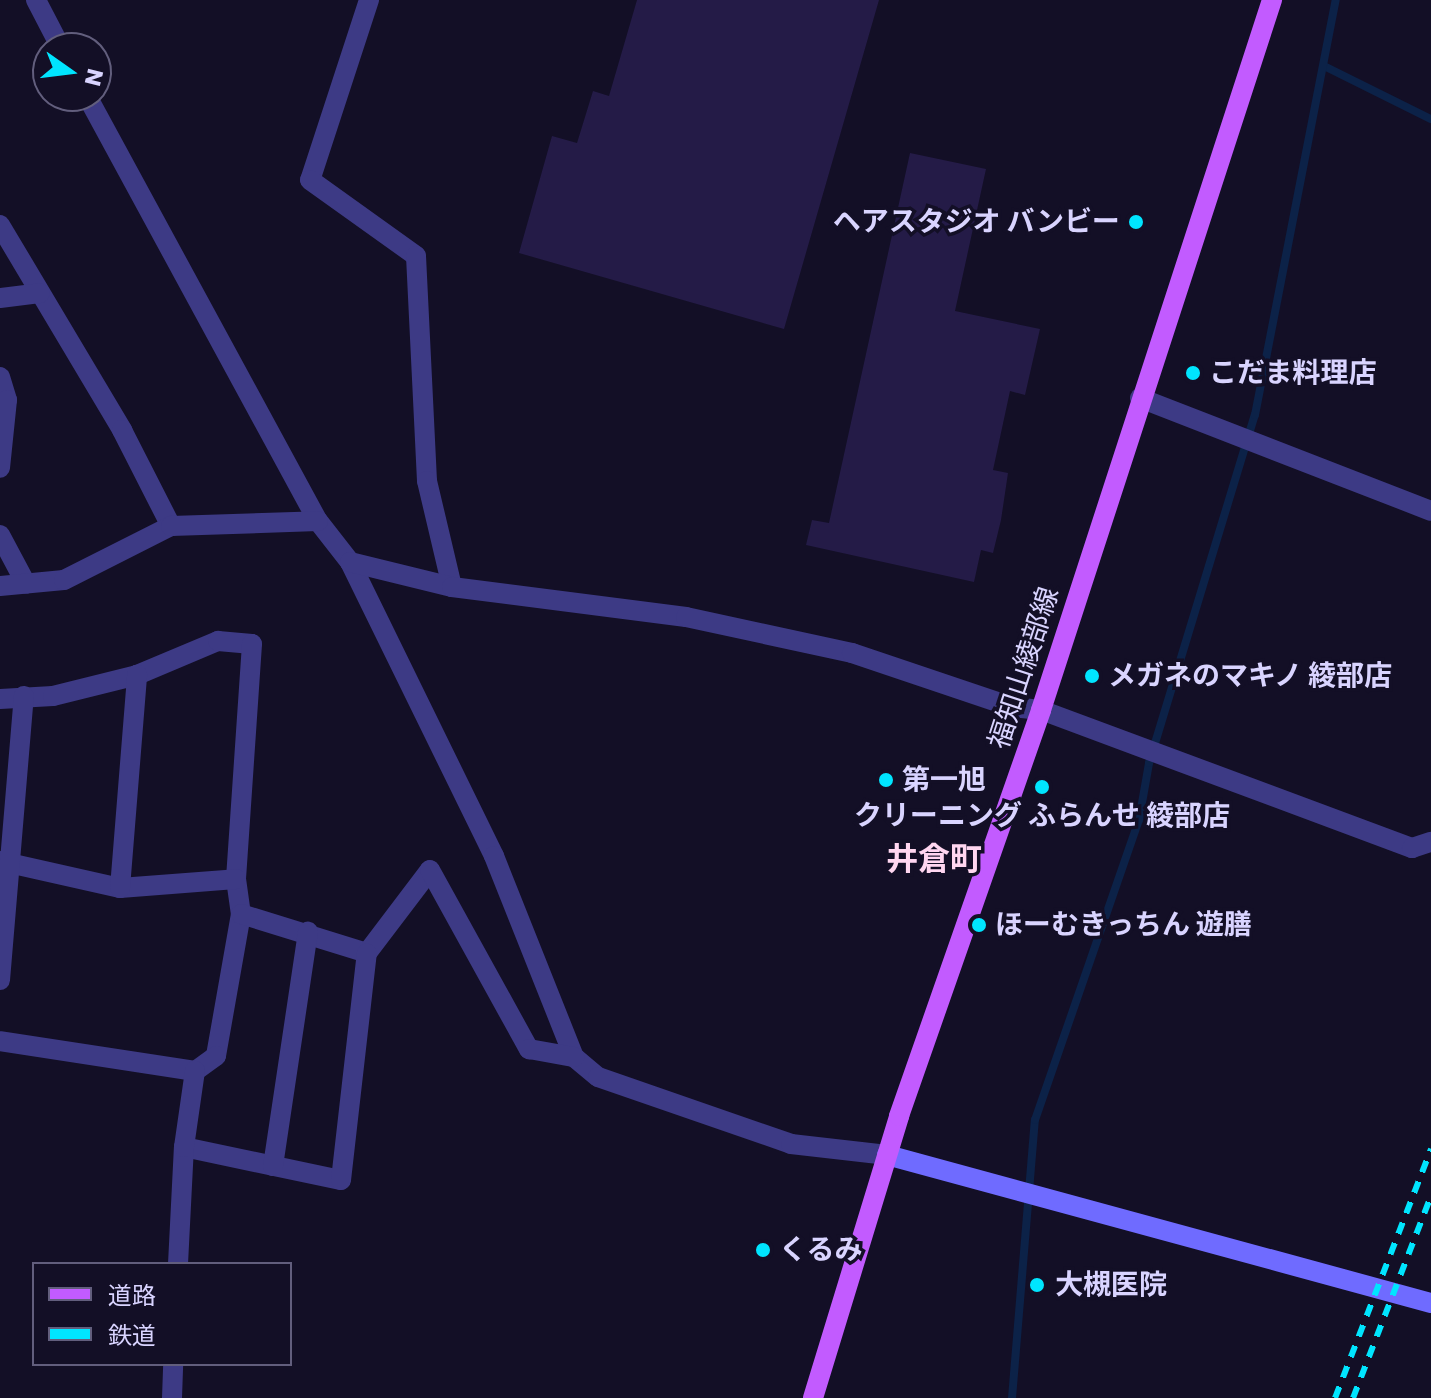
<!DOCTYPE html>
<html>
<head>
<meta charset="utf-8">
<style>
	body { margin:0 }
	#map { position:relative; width:1431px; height:1398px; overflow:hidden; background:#130f26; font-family:Poppins,"Noto Sans JP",sans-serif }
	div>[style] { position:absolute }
	.stream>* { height:8px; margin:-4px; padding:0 4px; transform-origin:4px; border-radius:4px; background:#0c2248 }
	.building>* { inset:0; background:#241b47 }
	.street>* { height:20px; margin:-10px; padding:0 10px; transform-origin:10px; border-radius:10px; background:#3d3a85 }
	.secondary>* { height:20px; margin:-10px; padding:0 10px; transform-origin:10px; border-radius:10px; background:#6f6bff }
	.primary>* { height:20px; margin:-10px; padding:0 10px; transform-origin:10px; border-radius:10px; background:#c25bff }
	.rail>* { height:6px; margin-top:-3px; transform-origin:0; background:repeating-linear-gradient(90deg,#00e5ff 0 12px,transparent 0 22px) }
	.dots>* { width:22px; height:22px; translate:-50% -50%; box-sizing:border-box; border:4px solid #130f26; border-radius:50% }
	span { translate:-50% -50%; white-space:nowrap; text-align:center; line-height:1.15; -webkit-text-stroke:7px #130f26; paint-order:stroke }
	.poi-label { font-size:28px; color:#d9d4ff; font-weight:700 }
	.right { translate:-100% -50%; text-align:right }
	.left { translate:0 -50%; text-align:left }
	.street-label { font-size:28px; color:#d9d4ff }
	.quarter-label { font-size:32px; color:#ffd6f0; font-weight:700 }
	.legend { position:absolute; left:32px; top:1262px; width:260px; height:104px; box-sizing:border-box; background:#130f26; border:2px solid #625e7d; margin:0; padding:10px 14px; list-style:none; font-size:24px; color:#d9d4ff }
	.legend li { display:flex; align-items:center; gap:16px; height:40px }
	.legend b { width:40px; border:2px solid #625e7d }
	.north { position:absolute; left:32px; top:32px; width:80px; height:80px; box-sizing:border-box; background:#130f26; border:2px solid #625e7d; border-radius:50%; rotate:104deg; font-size:22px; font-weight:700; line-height:32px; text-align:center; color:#d9d4ff }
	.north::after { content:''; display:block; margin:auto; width:28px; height:36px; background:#00e5ff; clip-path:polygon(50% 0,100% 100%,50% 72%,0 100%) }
</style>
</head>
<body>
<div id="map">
	<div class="stream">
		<div style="left:1324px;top:66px;width:119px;rotate:26.4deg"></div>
		<div style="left:1012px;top:1398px;width:279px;rotate:-85.3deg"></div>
		<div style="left:1035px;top:1120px;width:318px;rotate:-70.9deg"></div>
		<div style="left:1139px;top:820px;width:58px;rotate:-80deg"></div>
		<div style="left:1149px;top:763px;width:364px;rotate:-73.1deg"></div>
		<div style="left:1255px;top:415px;width:423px;rotate:-79deg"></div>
	</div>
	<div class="building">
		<div style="clip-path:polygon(637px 0,879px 0,784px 329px,519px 253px,552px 136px,577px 143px,593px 91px,609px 96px)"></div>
		<div style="clip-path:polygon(910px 153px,986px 169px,955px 311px,1040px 329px,1025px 395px,1010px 391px,993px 470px,1008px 473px,1001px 520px,993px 553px,981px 550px,974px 582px,806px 545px,812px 520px,829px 523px)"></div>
	</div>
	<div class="street">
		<div style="left:36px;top:0;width:54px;rotate:62.5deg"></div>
		<div style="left:369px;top:0;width:189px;rotate:108.1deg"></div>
		<div style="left:310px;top:180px;width:130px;rotate:35.6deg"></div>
		<div style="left:416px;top:256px;width:225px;rotate:87.2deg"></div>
		<div style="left:427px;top:481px;width:109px;rotate:76.7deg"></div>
		<div style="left:87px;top:96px;width:484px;rotate:61.5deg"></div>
		<div style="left:318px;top:521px;width:52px;rotate:52deg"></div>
		<div style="left:350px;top:562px;width:327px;rotate:63.9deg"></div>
		<div style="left:494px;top:856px;width:216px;rotate:68.3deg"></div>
		<div style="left:574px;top:1057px;width:31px;rotate:40deg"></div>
		<div style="left:598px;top:1077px;width:204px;rotate:19.1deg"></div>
		<div style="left:791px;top:1144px;width:97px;rotate:6.5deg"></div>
		<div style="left:0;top:225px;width:239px;rotate:59.2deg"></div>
		<div style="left:122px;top:430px;width:108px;rotate:63deg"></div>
		<div style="left:0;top:298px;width:40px;rotate:-7.1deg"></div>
		<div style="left:0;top:377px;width:24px;rotate:73deg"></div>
		<div style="left:7px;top:400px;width:68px;rotate:95.9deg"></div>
		<div style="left:1140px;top:398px;width:312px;rotate:21.2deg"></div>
		<div style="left:0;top:535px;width:55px;rotate:62deg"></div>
		<div style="left:350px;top:562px;width:105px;rotate:13.8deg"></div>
		<div style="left:452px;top:587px;width:236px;rotate:7.3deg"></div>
		<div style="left:686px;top:617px;width:170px;rotate:12.2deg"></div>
		<div style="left:852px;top:653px;width:169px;rotate:18.6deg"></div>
		<div style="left:1012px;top:707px;width:29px;rotate:6deg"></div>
		<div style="left:1041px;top:710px;width:396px;rotate:20.4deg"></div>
		<div style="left:1412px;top:848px;width:20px;rotate:-18deg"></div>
		<div style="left:0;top:586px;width:64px;rotate:-5.4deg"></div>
		<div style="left:64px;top:580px;width:120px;rotate:-26.8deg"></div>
		<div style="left:171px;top:526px;width:147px;rotate:-1.9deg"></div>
		<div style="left:0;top:699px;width:53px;rotate:-3.2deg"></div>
		<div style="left:53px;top:696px;width:87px;rotate:-14deg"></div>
		<div style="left:137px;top:675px;width:88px;rotate:-22.8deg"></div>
		<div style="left:218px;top:641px;width:34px;rotate:5deg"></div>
		<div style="left:252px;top:644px;width:236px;rotate:93.9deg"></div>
		<div style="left:236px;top:879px;width:35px;rotate:82deg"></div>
		<div style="left:241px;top:914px;width:144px;rotate:100deg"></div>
		<div style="left:216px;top:1056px;width:26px;rotate:144deg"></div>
		<div style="left:195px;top:1071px;width:197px;rotate:-171.3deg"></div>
		<div style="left:0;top:861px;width:123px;rotate:12.7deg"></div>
		<div style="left:120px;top:888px;width:116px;rotate:-4.4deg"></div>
		<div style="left:120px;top:888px;width:214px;rotate:-85.4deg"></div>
		<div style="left:241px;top:914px;width:132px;rotate:17.2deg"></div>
		<div style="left:367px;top:953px;width:104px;rotate:-52.8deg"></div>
		<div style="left:430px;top:870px;width:205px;rotate:61.1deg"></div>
		<div style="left:529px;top:1049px;width:46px;rotate:10.1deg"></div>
		<div style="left:0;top:980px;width:285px;rotate:-85.2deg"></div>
		<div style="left:184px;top:1147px;width:160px;rotate:11.9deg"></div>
		<div style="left:341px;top:1180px;width:228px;rotate:-83.5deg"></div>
		<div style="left:273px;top:1166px;width:237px;rotate:-81.5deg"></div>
		<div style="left:178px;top:1264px;width:117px;rotate:-87.1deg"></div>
		<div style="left:184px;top:1147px;width:77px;rotate:-81.8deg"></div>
		<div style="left:172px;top:1398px;width:34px;rotate:-88deg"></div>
	</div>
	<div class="secondary">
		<div style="left:887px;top:1155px;width:564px;rotate:15.22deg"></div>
	</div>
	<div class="primary">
		<div style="left:813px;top:1398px;width:295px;rotate:-73deg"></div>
		<div style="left:899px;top:1116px;width:430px;rotate:-70.7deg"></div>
		<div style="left:1041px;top:710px;width:747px;rotate:-71.98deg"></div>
	</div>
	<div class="rail">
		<div style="left:1335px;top:1398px;width:267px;rotate:-68.9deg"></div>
		<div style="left:1353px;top:1398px;width:217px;rotate:-68.9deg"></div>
	</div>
	<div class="dots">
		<div style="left:1136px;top:222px;background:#00e5ff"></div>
		<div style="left:1193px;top:373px;background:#00e5ff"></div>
		<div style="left:1092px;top:676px;background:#00e5ff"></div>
		<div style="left:886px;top:780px;background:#00e5ff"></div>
		<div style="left:1042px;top:787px;background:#00e5ff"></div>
		<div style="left:979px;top:925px;background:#00e5ff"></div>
		<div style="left:763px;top:1250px;background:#00e5ff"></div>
		<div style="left:1037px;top:1285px;background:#00e5ff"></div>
	</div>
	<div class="poi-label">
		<span class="right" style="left:1120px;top:222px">ヘアスタジオ バンビー</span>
		<span class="left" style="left:1209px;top:373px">こだま料理店</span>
		<span class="left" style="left:1108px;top:676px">メガネのマキノ 綾部店</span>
		<span class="left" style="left:902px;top:780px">第一旭</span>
		<span style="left:1042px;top:816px">クリーニング ふらんせ 綾部店</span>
		<span class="left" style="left:995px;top:925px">ほーむきっちん 遊膳</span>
		<span class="left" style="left:779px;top:1250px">くるみ</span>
		<span class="left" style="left:1055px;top:1285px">大槻医院</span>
	</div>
	<div class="street-label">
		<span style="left:1024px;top:668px;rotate:-72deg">福知山綾部線</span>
	</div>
	<div class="quarter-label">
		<span style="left:934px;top:859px">井倉町</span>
	</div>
	<ul class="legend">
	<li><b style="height:10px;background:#c25bff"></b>道路</li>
	<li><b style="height:10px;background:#00e5ff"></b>鉄道</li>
	</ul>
	<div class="north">N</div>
</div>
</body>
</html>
